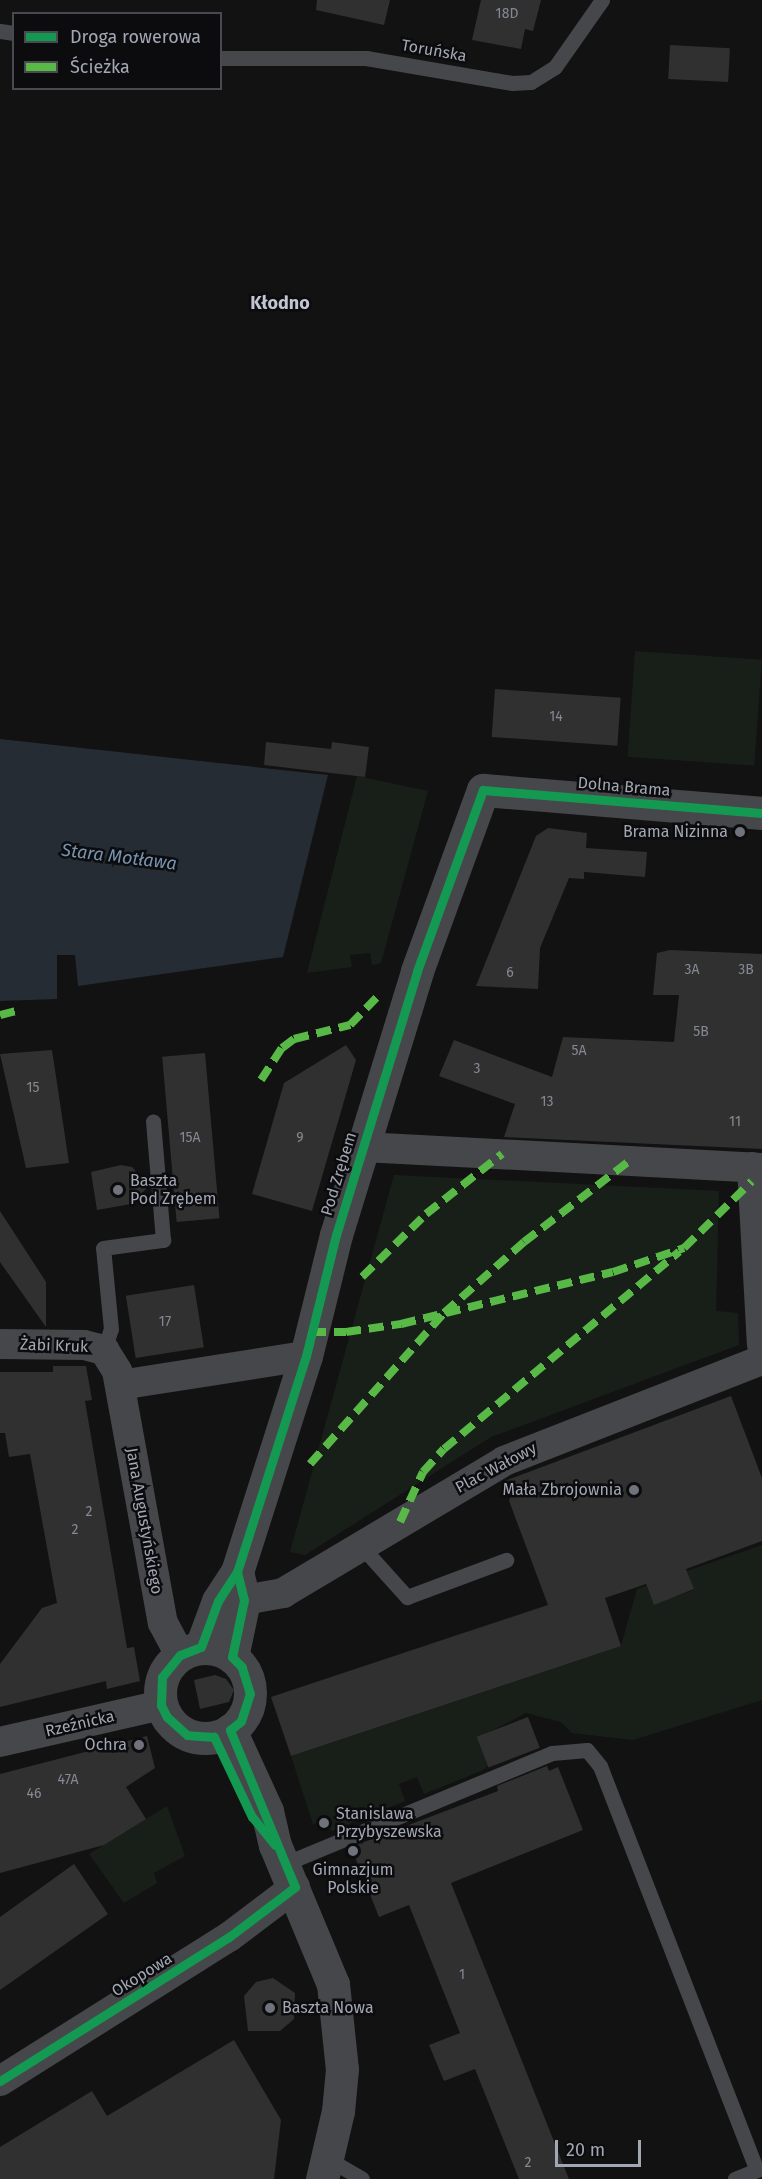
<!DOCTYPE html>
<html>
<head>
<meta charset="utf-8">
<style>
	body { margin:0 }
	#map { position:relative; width:762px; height:2179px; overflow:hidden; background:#121212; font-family:"Fira Sans",sans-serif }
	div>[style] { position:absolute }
	.green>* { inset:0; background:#181f19; transform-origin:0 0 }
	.water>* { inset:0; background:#252c34 }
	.building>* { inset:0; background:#303031; transform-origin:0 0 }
	.service>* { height:15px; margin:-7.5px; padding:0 7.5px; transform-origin:7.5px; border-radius:7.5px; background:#46474b }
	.minor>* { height:30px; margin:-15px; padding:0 15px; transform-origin:15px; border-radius:15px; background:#46474b }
	.tertiary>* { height:33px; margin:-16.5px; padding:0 16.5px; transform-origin:16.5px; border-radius:16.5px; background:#46474b }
	.tertiary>.ring { margin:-16.5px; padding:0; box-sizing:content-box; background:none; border:33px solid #46474b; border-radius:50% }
	.quiet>* { height:8px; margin-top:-4px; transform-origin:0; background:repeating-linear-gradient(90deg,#58b947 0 15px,transparent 0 23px) }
	.cycleway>* { height:9px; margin:-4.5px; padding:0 4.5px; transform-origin:4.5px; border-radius:4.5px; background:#139951 }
	.dots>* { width:16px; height:16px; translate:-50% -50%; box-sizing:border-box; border:3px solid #0c0c0e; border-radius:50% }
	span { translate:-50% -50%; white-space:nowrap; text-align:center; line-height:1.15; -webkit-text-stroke:5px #0c0c0e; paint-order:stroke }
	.number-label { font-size:14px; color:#868993 }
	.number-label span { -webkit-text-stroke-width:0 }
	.street-label { font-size:16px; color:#a2a7b4 }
	.poi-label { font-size:16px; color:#a2a7b4 }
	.right { translate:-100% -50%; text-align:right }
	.left { translate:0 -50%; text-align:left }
	.neighbourhood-label { font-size:18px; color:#c3c6d0; font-weight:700 }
	.water-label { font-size:18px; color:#7794b1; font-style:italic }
	.legend { position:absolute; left:12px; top:12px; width:210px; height:78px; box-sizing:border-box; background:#0c0c0e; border:2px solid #484a50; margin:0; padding:8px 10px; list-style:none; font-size:18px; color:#a2a7b4 }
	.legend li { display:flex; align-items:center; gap:12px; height:30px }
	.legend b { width:30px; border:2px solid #484a50 }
	.scale { position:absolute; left:555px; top:2140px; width:86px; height:27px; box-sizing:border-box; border:3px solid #a2a7b4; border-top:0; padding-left:8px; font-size:18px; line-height:21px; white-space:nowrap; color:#a2a7b4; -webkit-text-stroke:4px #0c0c0e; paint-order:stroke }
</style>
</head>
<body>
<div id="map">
	<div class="green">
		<div style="left:635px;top:651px;width:127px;height:106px;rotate:4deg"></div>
		<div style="clip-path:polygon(357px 776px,428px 791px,381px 963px,372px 965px,370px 953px,350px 955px,352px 967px,307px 973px)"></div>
		<div style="clip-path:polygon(394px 1175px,719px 1191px,716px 1311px,738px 1313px,739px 1345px,491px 1437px,305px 1555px,290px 1552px)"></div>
		<div style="clip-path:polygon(762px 1545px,762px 1700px,633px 1740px,572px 1733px,561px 1722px,526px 1713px,478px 1738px,488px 1766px,481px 1771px,424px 1794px,417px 1777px,399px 1784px,405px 1801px,332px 1831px,324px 1822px,313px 1824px,291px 1756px,621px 1646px,637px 1589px,646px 1586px,654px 1604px,694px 1590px,687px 1571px)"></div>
		<div style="clip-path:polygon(167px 1806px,185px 1856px,154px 1873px,157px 1883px,124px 1903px,89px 1854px)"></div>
	</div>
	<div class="water">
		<div style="clip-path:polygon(0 739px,328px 775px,283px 957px,78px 986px,75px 955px,57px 955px,57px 999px,0 1001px)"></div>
	</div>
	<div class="building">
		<div style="clip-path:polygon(317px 0,390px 0,384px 25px,316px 10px)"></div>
		<div style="clip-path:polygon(481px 0,541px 0,533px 31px,525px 29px,521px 49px,472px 40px)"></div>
		<div style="left:670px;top:45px;width:60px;height:34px;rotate:3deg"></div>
		<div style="left:495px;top:689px;width:126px;height:48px;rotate:4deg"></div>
		<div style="clip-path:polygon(266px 742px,331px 749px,332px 742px,369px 747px,365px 777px,264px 765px)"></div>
		<div style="clip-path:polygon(548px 828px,587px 833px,586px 848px,647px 852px,645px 877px,584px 872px,584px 879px,569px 878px,540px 948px,538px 989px,476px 986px,536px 836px)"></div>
		<div style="clip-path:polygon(670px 950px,762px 954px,762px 1149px,504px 1137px,515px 1104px,439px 1076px,454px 1040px,552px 1077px,563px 1037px,674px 1042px,679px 995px,653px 995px,657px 953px)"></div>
		<div style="clip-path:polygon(346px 1045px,356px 1060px,312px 1211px,252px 1194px,284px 1083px)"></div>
		<div style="clip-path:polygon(52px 1050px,69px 1163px,26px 1168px,0 1054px)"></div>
		<div style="left:205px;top:1053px;width:166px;height:43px;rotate:85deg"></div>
		<div style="clip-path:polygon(121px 1165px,132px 1167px,149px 1186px,131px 1204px,97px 1210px,91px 1172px)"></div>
		<div style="clip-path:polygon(0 1211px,46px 1282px,46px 1327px,0 1262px)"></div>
		<div style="left:194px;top:1285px;width:63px;height:69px;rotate:81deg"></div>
		<div style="clip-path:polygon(53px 1366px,86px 1366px,92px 1400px,85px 1401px,127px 1648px,134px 1647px,140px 1681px,107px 1689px,106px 1681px,0 1707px,0 1664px,42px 1608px,57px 1603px,30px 1454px,9px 1457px,5px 1433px,0 1433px,0 1372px,53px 1372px)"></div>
		<div style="clip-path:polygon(731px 1396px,762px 1478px,762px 1541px,686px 1569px,694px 1589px,654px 1605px,646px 1584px,605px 1598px,621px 1646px,291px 1756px,271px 1697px,548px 1605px,502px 1482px)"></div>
		<div style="clip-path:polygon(215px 1675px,226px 1679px,234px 1690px,229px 1702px,200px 1709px,194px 1680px)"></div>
		<div style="left:528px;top:1717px;width:33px;height:55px;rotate:69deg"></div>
		<div style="clip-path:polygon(147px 1736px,155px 1768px,126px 1787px,146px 1819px,104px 1845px,0 1873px,0 1774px)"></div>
		<div style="clip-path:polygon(547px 1766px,549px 1771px,558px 1767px,583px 1830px,451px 1883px,569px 2179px,519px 2179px,475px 2069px,444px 2081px,429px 2045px,460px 2033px,409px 1905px,379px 1917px,351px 1847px,498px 1791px,497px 1786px)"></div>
		<div style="clip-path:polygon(74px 1864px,108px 1914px,0 1990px,0 1917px)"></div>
		<div style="clip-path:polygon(273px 1978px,295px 1993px,294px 2019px,280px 2031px,248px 2031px,244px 1996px,256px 1982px)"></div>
		<div style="clip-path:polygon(234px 2040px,281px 2120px,274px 2179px,0 2179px,0 2147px,92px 2091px,107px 2116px)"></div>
	</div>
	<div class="service">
		<div style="left:0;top:31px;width:14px;rotate:8deg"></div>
		<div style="left:220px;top:58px;width:146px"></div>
		<div style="left:366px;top:58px;width:148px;rotate:9.7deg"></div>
		<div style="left:512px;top:83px;width:19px;rotate:-3deg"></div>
		<div style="left:531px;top:82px;width:28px;rotate:-32deg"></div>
		<div style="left:555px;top:67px;width:82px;rotate:-55deg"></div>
		<div style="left:104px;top:1350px;width:22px;rotate:-72deg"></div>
		<div style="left:111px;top:1329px;width:81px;rotate:-95.6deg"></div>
		<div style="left:103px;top:1248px;width:61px;rotate:-7.6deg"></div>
		<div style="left:163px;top:1240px;width:119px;rotate:-94.8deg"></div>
		<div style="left:361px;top:1546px;width:69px;rotate:48deg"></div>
		<div style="left:407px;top:1597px;width:106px;rotate:-20.5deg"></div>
		<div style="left:284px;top:1864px;width:290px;rotate:-22.5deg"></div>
		<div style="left:552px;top:1753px;width:35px;rotate:-5deg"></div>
		<div style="left:587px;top:1750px;width:21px;rotate:51deg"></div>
		<div style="left:600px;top:1766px;width:433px;rotate:68.8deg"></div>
		<div style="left:757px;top:2170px;width:24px;rotate:158deg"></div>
		<div style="left:328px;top:2159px;width:39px;rotate:30deg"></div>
	</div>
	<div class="minor">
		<div style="left:363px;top:1147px;width:400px;rotate:3deg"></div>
		<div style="left:752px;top:1167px;width:178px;rotate:86.8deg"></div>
		<div style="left:0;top:1344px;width:84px;rotate:0.7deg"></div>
		<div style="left:84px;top:1345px;width:21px;rotate:14deg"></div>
		<div style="left:104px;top:1350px;width:25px;rotate:58deg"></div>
		<div style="left:117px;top:1371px;width:256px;rotate:79.7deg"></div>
		<div style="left:163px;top:1623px;width:36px;rotate:62deg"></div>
		<div style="left:120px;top:1385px;width:188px;rotate:-8.9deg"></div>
		<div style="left:244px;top:1600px;width:40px;rotate:-10deg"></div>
		<div style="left:283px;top:1593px;width:257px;rotate:-30.8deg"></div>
		<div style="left:504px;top:1461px;width:277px;rotate:-21.4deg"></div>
		<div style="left:0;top:1742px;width:165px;rotate:-12.9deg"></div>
		<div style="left:0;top:2081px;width:271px;rotate:-32.2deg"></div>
		<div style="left:229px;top:1937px;width:83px;rotate:-37.1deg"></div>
	</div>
	<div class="tertiary">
		<div style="left:201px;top:1647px;width:49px;rotate:-69.7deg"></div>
		<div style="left:218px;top:1601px;width:35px;rotate:-57deg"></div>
		<div style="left:237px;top:1572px;width:227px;rotate:-72.3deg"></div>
		<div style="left:306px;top:1356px;width:125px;rotate:-76.1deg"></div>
		<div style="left:336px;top:1235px;width:276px;rotate:-72.9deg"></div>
		<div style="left:417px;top:971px;width:193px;rotate:-70deg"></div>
		<div style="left:483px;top:790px;width:280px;rotate:4.7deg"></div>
		<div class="ring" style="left:160px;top:1648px;width:57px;height:57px"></div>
		<div style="left:232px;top:1657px;width:58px;rotate:-78.1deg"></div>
		<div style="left:244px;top:1600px;width:29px;rotate:-104deg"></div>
		<div style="left:230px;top:1730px;width:89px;rotate:65.4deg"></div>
		<div style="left:267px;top:1811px;width:35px;rotate:77deg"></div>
		<div style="left:275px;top:1845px;width:151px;rotate:67.4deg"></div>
		<div style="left:333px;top:1984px;width:85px;rotate:84deg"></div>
		<div style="left:342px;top:2069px;width:42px;rotate:95.4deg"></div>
		<div style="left:338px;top:2111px;width:70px;rotate:103.2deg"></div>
	</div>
	<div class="quiet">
		<div style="left:0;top:1015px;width:16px;rotate:-14deg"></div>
		<div style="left:261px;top:1080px;width:38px;rotate:-57deg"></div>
		<div style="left:282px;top:1048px;width:15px;rotate:-37deg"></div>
		<div style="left:294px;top:1039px;width:58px;rotate:-14deg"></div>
		<div style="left:350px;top:1025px;width:39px;rotate:-46deg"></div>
		<div style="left:362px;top:1277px;width:90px;rotate:-44.5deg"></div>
		<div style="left:426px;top:1214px;width:97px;rotate:-38.3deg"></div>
		<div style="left:311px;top:1332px;width:35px"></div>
		<div style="left:346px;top:1332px;width:56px;rotate:-8.3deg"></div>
		<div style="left:401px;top:1324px;width:218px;rotate:-13.8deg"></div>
		<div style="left:613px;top:1272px;width:75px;rotate:-18.7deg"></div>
		<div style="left:684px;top:1248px;width:95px;rotate:-44.6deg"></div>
		<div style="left:310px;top:1464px;width:202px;rotate:-48.4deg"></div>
		<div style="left:444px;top:1313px;width:107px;rotate:-41.6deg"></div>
		<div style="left:524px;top:1242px;width:133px;rotate:-37.6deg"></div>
		<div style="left:400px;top:1522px;width:55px;rotate:-65.3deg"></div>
		<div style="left:423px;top:1472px;width:31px;rotate:-48deg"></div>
		<div style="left:444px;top:1449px;width:307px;rotate:-40deg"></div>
	</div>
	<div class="cycleway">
		<div style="left:275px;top:1845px;width:36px;rotate:-129deg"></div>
		<div style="left:252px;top:1817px;width:89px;rotate:-115.4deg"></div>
		<div style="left:214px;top:1737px;width:27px;rotate:-176deg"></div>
		<div style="left:187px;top:1735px;width:27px;rotate:-138deg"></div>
		<div style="left:167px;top:1717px;width:13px;rotate:-117deg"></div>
		<div style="left:161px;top:1705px;width:28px;rotate:-88deg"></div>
		<div style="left:162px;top:1677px;width:28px;rotate:-51deg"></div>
		<div style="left:180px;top:1655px;width:22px;rotate:-21deg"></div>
		<div style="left:201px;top:1647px;width:49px;rotate:-69.7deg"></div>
		<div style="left:218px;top:1601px;width:35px;rotate:-57deg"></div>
		<div style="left:237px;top:1572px;width:227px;rotate:-72.3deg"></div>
		<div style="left:306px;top:1356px;width:125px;rotate:-76.1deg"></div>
		<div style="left:336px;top:1235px;width:276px;rotate:-72.9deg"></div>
		<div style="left:417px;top:971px;width:193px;rotate:-70deg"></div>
		<div style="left:483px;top:790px;width:280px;rotate:4.7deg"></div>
		<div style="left:0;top:2081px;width:271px;rotate:-32.2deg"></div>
		<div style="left:229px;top:1937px;width:83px;rotate:-37.1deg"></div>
		<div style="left:295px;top:1887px;width:170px;rotate:-112.5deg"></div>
		<div style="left:230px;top:1730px;width:14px;rotate:-39deg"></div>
		<div style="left:241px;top:1721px;width:28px;rotate:-72deg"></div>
		<div style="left:250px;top:1694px;width:28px;rotate:-107deg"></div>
		<div style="left:242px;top:1667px;width:14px;rotate:-135deg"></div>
		<div style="left:232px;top:1657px;width:58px;rotate:-78.1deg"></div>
		<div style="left:244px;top:1600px;width:29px;rotate:-104deg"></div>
	</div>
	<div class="dots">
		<div style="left:740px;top:832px;background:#70737b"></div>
		<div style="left:118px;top:1190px;background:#70737b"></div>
		<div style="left:634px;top:1490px;background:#70737b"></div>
		<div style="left:139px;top:1745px;background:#70737b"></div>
		<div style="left:324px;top:1823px;background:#70737b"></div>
		<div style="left:353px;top:1851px;background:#70737b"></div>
		<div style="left:270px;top:2008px;background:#70737b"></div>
	</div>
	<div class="number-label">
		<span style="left:507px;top:14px">18D</span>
		<span style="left:556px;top:717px">14</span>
		<span style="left:692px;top:970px">3A</span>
		<span style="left:746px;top:970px">3B</span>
		<span style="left:510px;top:973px">6</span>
		<span style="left:701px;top:1032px">5B</span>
		<span style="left:579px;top:1051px">5A</span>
		<span style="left:477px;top:1069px">3</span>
		<span style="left:33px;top:1088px">15</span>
		<span style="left:547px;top:1102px">13</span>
		<span style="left:735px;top:1122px">11</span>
		<span style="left:190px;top:1138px">15A</span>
		<span style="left:300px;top:1138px">9</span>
		<span style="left:165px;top:1322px">17</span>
		<span style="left:89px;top:1512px">2</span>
		<span style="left:75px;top:1530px">2</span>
		<span style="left:68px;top:1780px">47A</span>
		<span style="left:34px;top:1794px">46</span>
		<span style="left:462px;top:1975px">1</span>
		<span style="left:528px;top:2163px">2</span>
	</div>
	<div class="street-label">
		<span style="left:434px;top:51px;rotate:10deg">Toruńska</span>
		<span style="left:624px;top:787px;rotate:5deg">Dolna Brama</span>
		<span style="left:339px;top:1174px;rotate:-73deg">Pod Zrębem</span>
		<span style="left:54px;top:1346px;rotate:2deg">Żabi Kruk</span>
		<span style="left:496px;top:1468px;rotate:-28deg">Plac Wałowy</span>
		<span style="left:144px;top:1521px;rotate:80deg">Jana Augustyńskiego</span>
		<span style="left:80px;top:1724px;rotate:-13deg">Rzeźnicka</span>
		<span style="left:142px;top:1975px;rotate:-32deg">Okopowa</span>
	</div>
	<div class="poi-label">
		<span class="right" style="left:728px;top:832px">Brama Nizinna</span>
		<span class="left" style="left:130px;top:1190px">Baszta<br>Pod Zrębem</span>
		<span class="right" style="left:622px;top:1490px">Mała Zbrojownia</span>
		<span class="right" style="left:127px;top:1745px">Ochra</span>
		<span class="left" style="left:336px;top:1823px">Stanislawa<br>Przybyszewska</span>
		<span style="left:353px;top:1879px">Gimnazjum<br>Polskie</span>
		<span class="left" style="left:282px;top:2008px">Baszta Nowa</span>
	</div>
	<div class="neighbourhood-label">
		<span style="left:280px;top:303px">Kłodno</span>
	</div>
	<div class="water-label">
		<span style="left:119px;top:857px;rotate:7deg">Stara Motława</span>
	</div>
	<ul class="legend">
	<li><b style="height:8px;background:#139951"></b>Droga rowerowa</li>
	<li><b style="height:8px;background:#58b947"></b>Ścieżka</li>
	</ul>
	<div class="scale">20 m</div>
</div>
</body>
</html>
